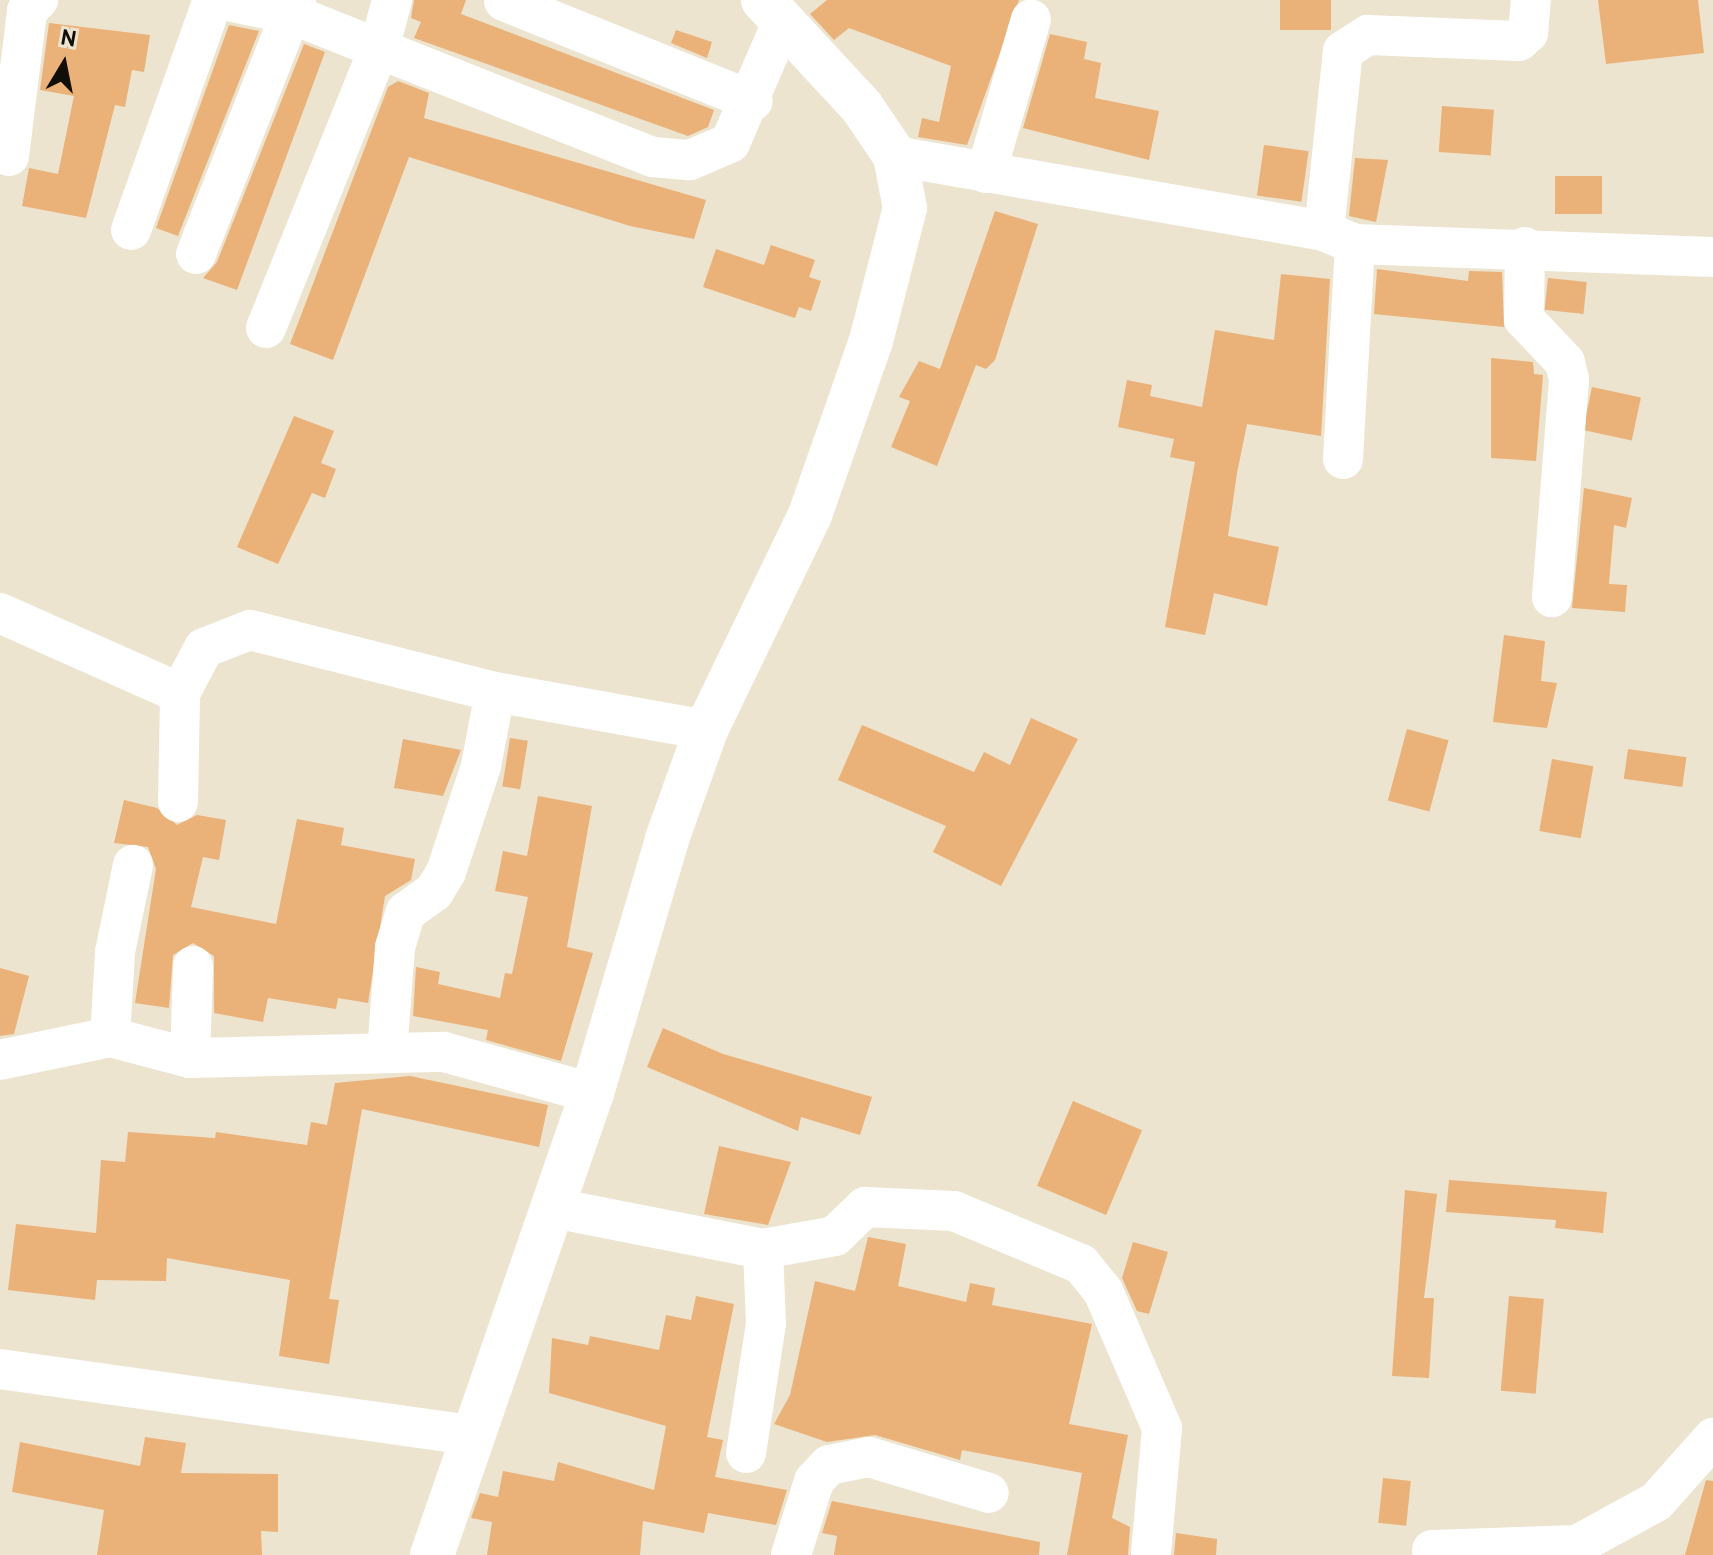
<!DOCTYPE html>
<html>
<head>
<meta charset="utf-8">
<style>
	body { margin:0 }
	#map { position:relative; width:1713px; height:1555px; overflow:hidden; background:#ece4cf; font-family:Overpass,sans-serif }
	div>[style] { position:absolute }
	.building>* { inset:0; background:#eab178; transform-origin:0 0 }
	.minor>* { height:40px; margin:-20px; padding:0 20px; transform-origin:20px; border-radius:20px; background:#fff }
	.tertiary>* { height:44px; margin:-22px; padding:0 22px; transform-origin:22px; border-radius:22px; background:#fff }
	span { translate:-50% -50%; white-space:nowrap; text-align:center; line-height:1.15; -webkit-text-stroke:6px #ece4cf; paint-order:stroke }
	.north { position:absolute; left:24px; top:24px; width:80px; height:80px; -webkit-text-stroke:6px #ece4cf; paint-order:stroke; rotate:10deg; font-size:22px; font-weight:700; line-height:32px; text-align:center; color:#100e07 }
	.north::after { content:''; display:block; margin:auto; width:28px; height:36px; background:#100e07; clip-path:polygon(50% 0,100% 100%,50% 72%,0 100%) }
</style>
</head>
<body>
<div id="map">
	<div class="building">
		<div style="clip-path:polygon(414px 0,466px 0,461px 14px,714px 110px,708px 127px,688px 136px,414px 38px,421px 22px,411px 18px)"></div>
		<div style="clip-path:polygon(827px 0,1019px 0,967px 145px,918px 137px,922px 118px,939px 122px,951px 66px,849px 28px,834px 40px,810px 14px)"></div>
		<div style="left:1280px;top:0;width:51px;height:30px"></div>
		<div style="clip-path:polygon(1598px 0,1698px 0,1704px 53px,1606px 64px)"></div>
		<div style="clip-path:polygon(49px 23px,150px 35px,144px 72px,132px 70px,125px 107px,115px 105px,86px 218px,22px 206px,29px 168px,58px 174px,74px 96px,40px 90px)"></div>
		<div style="clip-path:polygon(229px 25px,259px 31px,178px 236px,156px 228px)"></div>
		<div style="clip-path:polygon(676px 30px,712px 42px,707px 58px,671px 43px)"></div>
		<div style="clip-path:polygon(1050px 34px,1087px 42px,1084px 59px,1101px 63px,1095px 98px,1159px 111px,1149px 160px,1023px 128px)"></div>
		<div style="clip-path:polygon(304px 44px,325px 52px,237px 290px,203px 278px,217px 262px)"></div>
		<div style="clip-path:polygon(398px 81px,429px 93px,424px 118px,706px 200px,694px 239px,630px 226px,409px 157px,333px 360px,290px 344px,388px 87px)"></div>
		<div style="left:1442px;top:106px;width:52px;height:46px;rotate:4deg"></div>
		<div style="left:1264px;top:145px;width:45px;height:51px;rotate:8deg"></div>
		<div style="clip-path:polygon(1355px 158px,1388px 160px,1376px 222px,1349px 216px)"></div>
		<div style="left:1602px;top:176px;width:38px;height:47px;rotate:90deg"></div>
		<div style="clip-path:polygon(995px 211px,1038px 224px,995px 360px,986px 369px,976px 365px,937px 466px,891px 447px,910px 401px,899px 397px,919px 361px,940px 369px)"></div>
		<div style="clip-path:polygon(771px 245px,815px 260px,809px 277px,821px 281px,811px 311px,799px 307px,795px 318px,703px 287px,716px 249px,764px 265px)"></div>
		<div style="clip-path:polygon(1377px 269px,1468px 281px,1469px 271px,1502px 272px,1504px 327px,1374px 314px)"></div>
		<div style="clip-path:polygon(1281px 274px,1330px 279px,1321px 436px,1247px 424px,1237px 473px,1228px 536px,1279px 547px,1267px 606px,1214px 593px,1205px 635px,1165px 627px,1195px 462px,1170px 457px,1174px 439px,1118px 427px,1127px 380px,1152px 385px,1150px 396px,1202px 407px,1215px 330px,1274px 340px)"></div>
		<div style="left:1548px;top:278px;width:39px;height:32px;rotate:6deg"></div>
		<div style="clip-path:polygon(1491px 358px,1533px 362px,1534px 374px,1543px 375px,1536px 461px,1491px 458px)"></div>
		<div style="left:1592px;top:387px;width:50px;height:44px;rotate:12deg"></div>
		<div style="clip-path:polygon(294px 416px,334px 431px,321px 463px,336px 469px,325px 498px,312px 493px,278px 564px,237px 547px)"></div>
		<div style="clip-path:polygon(1584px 488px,1632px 498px,1626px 528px,1614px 525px,1609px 584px,1627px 585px,1625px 612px,1572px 608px)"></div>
		<div style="clip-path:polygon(1504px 635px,1545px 641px,1541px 681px,1557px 683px,1547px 728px,1493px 722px)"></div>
		<div style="clip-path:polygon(1031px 718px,1078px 739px,1001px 886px,933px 852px,946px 826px,838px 780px,862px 725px,974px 772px,984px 752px,1010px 765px)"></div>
		<div style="left:1407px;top:729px;width:43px;height:74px;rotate:15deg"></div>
		<div style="left:510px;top:738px;width:18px;height:49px;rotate:9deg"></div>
		<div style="clip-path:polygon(403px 739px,461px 750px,443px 796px,394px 788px)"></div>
		<div style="left:1628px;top:749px;width:59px;height:30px;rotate:8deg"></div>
		<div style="left:1552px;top:759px;width:42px;height:73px;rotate:10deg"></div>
		<div style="clip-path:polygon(538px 796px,592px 806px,567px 947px,593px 953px,561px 1061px,486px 1040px,488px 1030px,413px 1016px,416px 967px,440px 972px,438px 984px,500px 998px,505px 973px,512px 974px,528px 897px,495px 891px,503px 851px,527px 856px)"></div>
		<div style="clip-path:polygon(124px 800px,157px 808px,177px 825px,197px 815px,226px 820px,219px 860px,203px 857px,191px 907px,276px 924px,297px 819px,344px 828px,341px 845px,415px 859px,411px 880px,385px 896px,368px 1003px,338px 998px,336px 1009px,268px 998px,263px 1022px,214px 1013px,214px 956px,193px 943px,173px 955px,169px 1008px,135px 1003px,156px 869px,148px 847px,114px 843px)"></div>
		<div style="clip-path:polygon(0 968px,29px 976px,14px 1034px,0 1036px)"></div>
		<div style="clip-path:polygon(663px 1028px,723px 1054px,872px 1097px,860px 1135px,801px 1117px,798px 1131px,647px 1067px)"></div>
		<div style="clip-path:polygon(410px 1076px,548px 1105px,539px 1147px,362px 1109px,329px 1299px,339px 1300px,329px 1364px,279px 1356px,290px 1280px,167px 1258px,166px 1281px,97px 1280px,95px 1300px,8px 1290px,16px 1224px,96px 1233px,101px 1160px,125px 1162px,128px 1132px,215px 1138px,216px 1132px,307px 1145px,311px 1122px,327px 1125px,335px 1083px)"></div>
		<div style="left:1073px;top:1101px;width:75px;height:92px;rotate:23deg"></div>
		<div style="clip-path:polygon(719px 1146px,791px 1162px,768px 1225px,704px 1214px)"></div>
		<div style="clip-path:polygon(1449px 1180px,1607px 1192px,1603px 1233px,1555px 1228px,1556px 1220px,1446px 1212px)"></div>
		<div style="clip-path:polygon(1405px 1190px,1437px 1194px,1424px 1298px,1434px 1298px,1429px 1378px,1392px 1376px)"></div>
		<div style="clip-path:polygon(868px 1237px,906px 1244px,898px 1286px,966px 1302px,970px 1283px,995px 1288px,992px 1305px,1092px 1324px,1069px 1424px,1128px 1435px,1112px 1518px,1130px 1527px,1128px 1555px,1067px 1555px,1082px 1473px,962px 1450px,960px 1460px,875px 1435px,827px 1442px,774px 1424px,790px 1395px,815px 1281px,855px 1291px)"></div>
		<div style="clip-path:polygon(1133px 1242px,1168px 1252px,1149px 1314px,1137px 1311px,1122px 1278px)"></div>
		<div style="clip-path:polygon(696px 1296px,734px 1304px,707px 1437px,723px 1440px,715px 1477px,787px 1490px,776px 1525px,708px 1513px,704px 1533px,643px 1521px,640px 1555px,487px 1555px,492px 1522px,471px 1518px,480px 1493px,498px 1497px,503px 1471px,554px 1481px,558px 1462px,654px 1490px,666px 1426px,549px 1393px,552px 1338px,588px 1345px,590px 1336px,659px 1350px,666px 1315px,691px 1320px)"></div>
		<div style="left:1509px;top:1296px;width:35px;height:95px;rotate:5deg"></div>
		<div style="clip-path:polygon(145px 1437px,186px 1443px,181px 1473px,278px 1474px,278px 1532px,261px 1531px,262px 1555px,97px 1555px,104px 1510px,12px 1492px,20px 1442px,140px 1466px)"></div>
		<div style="left:1383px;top:1478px;width:28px;height:45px;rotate:6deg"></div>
		<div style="clip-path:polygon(1706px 1480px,1713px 1481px,1713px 1555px,1685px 1555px)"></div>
		<div style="clip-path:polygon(832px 1501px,1040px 1542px,1039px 1555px,834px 1555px,837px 1536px,822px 1533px)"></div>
		<div style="clip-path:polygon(1176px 1533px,1217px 1539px,1216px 1555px,1174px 1555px)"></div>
	</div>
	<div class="minor">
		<div style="left:223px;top:0;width:69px;rotate:11.6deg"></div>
		<div style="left:291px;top:14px;width:389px;rotate:21.6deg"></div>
		<div style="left:653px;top:157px;width:37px;rotate:5deg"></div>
		<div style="left:690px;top:160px;width:43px;rotate:-23deg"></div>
		<div style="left:730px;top:143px;width:131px;rotate:-66.6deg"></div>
		<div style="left:504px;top:1px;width:268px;rotate:21.9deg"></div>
		<div style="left:9px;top:156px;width:146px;rotate:-82.9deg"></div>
		<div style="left:27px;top:11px;width:16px;rotate:-45deg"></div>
		<div style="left:895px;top:156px;width:436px;rotate:9.9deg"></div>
		<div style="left:1324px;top:231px;width:34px;rotate:23deg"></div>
		<div style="left:1355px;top:244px;width:358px;rotate:2.1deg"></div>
		<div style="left:986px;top:173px;width:160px;rotate:-73.7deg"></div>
		<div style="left:131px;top:230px;width:244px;rotate:-70.4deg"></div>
		<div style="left:1324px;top:231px;width:181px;rotate:-84deg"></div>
		<div style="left:1343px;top:51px;width:30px;rotate:-33deg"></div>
		<div style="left:1368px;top:35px;width:151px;rotate:2.3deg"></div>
		<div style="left:1519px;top:41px;width:12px;rotate:-42deg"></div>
		<div style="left:1528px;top:33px;width:33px;rotate:-85deg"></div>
		<div style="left:1525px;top:247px;width:72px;rotate:90.8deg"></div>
		<div style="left:1524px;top:319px;width:59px;rotate:46.4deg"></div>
		<div style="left:1565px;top:362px;width:18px;rotate:77deg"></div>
		<div style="left:1569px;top:380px;width:218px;rotate:94.5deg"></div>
		<div style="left:196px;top:254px;width:273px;rotate:-68.5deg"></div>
		<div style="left:266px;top:328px;width:301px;rotate:-68deg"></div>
		<div style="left:379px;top:49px;width:51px;rotate:-75.1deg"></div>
		<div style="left:1343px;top:459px;width:215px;rotate:-86.8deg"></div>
		<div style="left:0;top:613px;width:197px;rotate:24deg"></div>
		<div style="left:178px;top:802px;width:109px;rotate:-88.9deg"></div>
		<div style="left:180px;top:693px;width:51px;rotate:-61.9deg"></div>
		<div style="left:204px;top:648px;width:49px;rotate:-21.4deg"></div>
		<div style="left:250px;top:630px;width:253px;rotate:14.2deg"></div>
		<div style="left:495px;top:692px;width:214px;rotate:10.2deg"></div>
		<div style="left:110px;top:1037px;width:85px;rotate:-86.6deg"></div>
		<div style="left:115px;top:952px;width:89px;rotate:-78.3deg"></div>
		<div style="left:387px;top:1052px;width:105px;rotate:-85.6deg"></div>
		<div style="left:395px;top:947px;width:37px;rotate:-73deg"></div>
		<div style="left:406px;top:912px;width:34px;rotate:-36deg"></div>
		<div style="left:434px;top:892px;width:23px;rotate:-59deg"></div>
		<div style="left:446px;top:872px;width:112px;rotate:-71.7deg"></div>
		<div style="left:481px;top:766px;width:75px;rotate:-79.3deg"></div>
		<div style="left:190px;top:1058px;width:92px;rotate:-88.1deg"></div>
		<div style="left:0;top:1060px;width:112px;rotate:-11.8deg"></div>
		<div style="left:110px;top:1037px;width:83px;rotate:14.7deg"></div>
		<div style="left:190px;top:1058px;width:254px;rotate:-1.4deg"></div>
		<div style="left:444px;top:1052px;width:154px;rotate:15.5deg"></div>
		<div style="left:554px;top:1208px;width:213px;rotate:11.1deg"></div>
		<div style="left:763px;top:1249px;width:73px;rotate:-10.2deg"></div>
		<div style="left:835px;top:1236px;width:42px;rotate:-44deg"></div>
		<div style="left:865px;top:1207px;width:89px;rotate:2.6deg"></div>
		<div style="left:954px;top:1211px;width:138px;rotate:22.7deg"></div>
		<div style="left:1081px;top:1264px;width:35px;rotate:51deg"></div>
		<div style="left:1103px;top:1291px;width:149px;rotate:66.7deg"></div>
		<div style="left:1162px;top:1428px;width:127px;rotate:95deg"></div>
		<div style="left:0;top:1369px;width:479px;rotate:8deg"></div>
		<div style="left:746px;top:1453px;width:131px;rotate:-81.2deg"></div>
		<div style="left:766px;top:1324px;width:75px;rotate:-92.3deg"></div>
		<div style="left:1432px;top:1550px;width:145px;rotate:-2deg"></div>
		<div style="left:1577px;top:1545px;width:90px;rotate:-28.6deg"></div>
		<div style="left:1656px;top:1502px;width:86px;rotate:-48.3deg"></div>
		<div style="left:791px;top:1555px;width:77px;rotate:-72.7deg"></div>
		<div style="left:814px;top:1481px;width:22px;rotate:-47deg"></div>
		<div style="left:829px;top:1465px;width:41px;rotate:-11.3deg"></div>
		<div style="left:869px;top:1457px;width:125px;rotate:16.7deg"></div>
	</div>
	<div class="tertiary">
		<div style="left:432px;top:1555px;width:489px;rotate:-70.9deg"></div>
		<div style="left:592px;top:1093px;width:265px;rotate:-73.5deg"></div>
		<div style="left:667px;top:839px;width:116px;rotate:-70.3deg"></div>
		<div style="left:706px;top:730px;width:239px;rotate:-64.2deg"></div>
		<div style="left:810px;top:515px;width:184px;rotate:-70.7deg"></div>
		<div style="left:871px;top:341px;width:137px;rotate:-75.7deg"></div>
		<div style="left:905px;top:208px;width:53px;rotate:-100.9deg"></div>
		<div style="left:895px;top:156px;width:59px;rotate:-124deg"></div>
		<div style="left:862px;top:107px;width:146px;rotate:-132.8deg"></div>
	</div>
	<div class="north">N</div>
</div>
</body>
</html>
